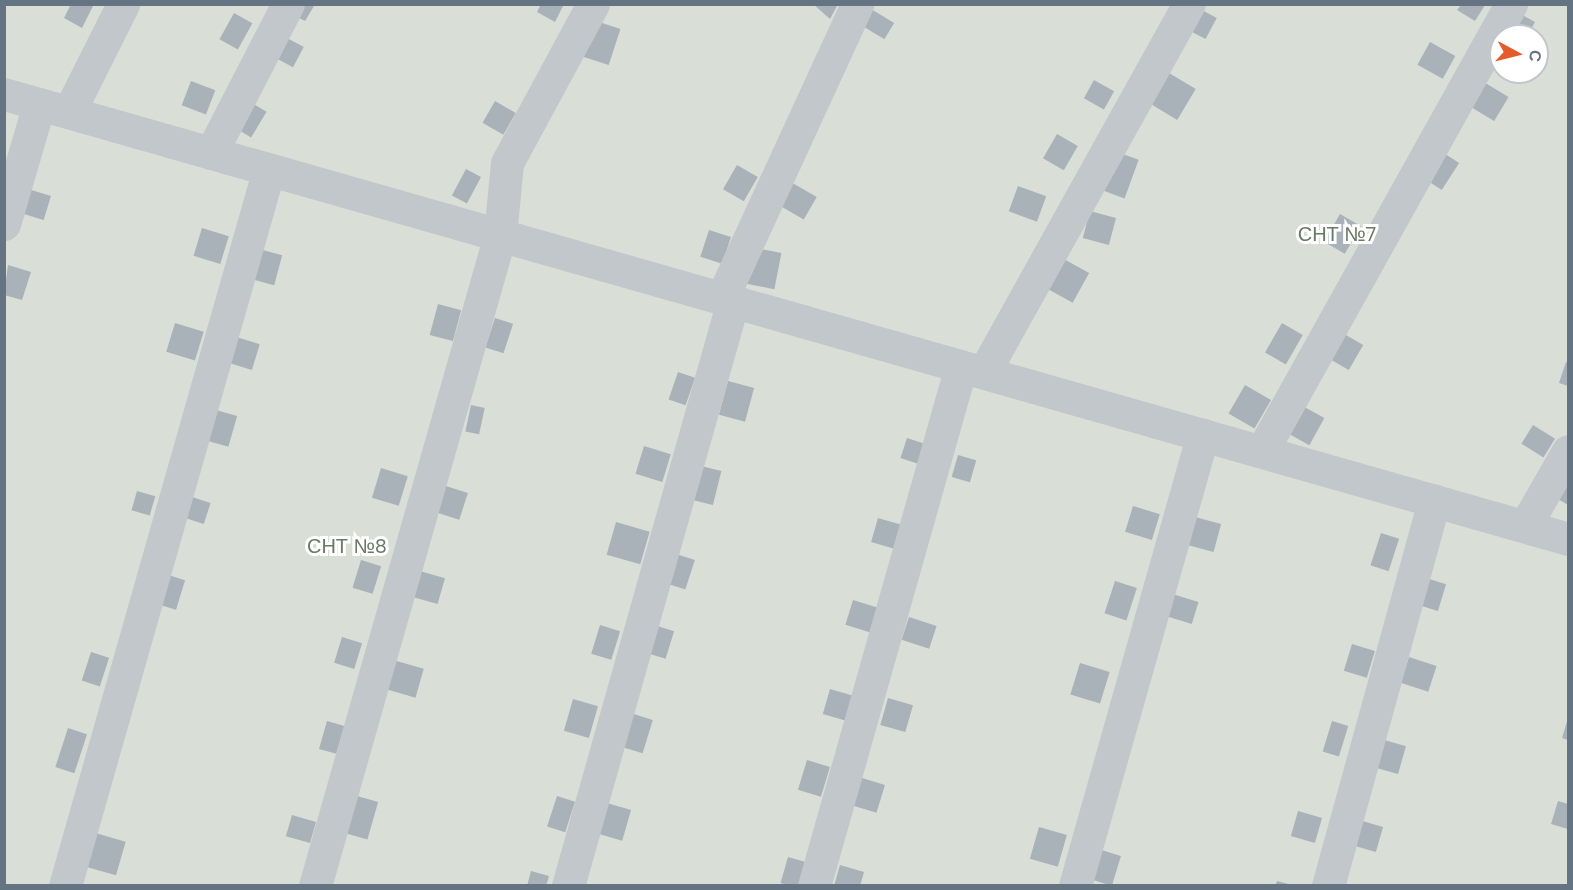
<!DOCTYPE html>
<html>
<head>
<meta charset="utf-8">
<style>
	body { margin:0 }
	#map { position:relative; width:1573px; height:890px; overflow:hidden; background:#f9f9f7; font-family:"DM Sans",sans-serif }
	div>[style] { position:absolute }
	.green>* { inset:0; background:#d9ded6 }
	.building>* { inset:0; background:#a9b2b8; transform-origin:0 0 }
	.minor>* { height:33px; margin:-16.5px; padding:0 16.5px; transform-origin:16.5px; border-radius:16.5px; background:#c2c7cb }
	span { translate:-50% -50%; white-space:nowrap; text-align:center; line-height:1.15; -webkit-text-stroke:6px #fff; paint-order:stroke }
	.park-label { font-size:20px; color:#677a63 }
	.frame { position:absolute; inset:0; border:6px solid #647482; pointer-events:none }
	.north { position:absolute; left:1489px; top:24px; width:60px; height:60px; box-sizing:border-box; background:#fff; border:2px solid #c1c7cd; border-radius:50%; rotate:97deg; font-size:16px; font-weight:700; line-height:24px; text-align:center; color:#647482 }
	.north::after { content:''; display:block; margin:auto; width:21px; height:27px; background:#e45b2c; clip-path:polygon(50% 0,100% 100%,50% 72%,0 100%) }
</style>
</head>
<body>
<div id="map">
	<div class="green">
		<div style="clip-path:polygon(evenodd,5px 5px,1568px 5px,1568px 885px,5px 886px,5px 5px,1501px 36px,1537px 36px,1537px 72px,1501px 72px,1501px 36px)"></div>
	</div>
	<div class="building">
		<div style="clip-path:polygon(71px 4px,94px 4px,82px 28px,64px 18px)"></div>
		<div style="clip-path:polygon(299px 4px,314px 6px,305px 21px,293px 15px)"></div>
		<div style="clip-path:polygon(541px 4px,564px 4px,555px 22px,537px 12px)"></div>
		<div style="clip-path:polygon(813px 4px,838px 4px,830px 19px)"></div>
		<div style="clip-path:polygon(1461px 5px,1485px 5px,1475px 21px,1457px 10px)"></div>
		<div style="left:871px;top:9px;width:27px;height:19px;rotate:31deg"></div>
		<div style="left:1200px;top:9px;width:19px;height:24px;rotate:28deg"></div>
		<div style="clip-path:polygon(1515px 11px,1535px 22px,1527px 36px,1501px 36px)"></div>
		<div style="left:234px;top:13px;width:21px;height:30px;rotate:29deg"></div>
		<div style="left:590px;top:19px;width:32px;height:38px;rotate:18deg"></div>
		<div style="left:287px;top:38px;width:19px;height:23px;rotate:28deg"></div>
		<div style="left:1430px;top:42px;width:29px;height:26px;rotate:29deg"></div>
		<div style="left:1164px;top:70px;width:37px;height:36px;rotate:31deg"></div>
		<div style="left:1094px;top:80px;width:23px;height:21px;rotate:29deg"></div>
		<div style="left:191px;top:81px;width:26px;height:26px;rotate:21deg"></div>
		<div style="left:1482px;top:81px;width:31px;height:28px;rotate:31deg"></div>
		<div style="left:495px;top:101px;width:24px;height:25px;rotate:30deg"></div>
		<div style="left:252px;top:103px;width:17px;height:30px;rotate:31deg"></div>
		<div style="left:1057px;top:134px;width:24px;height:28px;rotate:30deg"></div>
		<div style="left:1439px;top:150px;width:24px;height:32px;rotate:33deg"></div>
		<div style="left:1117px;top:152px;width:23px;height:41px;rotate:20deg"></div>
		<div style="left:737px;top:165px;width:24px;height:28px;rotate:30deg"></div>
		<div style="left:466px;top:169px;width:17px;height:30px;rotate:28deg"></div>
		<div style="left:789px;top:181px;width:32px;height:26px;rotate:30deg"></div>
		<div style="left:1018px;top:186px;width:30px;height:27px;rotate:20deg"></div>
		<div style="left:28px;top:189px;width:24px;height:25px;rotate:17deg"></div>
		<div style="left:1090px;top:211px;width:27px;height:28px;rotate:15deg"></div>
		<div style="left:1340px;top:214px;width:24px;height:32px;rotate:30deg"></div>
		<div style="left:202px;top:228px;width:28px;height:29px;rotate:17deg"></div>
		<div style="left:709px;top:230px;width:23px;height:28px;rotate:18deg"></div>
		<div style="left:751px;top:247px;width:31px;height:37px;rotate:11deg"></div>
		<div style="left:259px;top:249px;width:24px;height:31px;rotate:15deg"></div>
		<div style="left:1062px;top:258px;width:31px;height:34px;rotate:29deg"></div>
		<div style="clip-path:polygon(8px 265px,31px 272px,22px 300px,4px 295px)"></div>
		<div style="left:438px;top:304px;width:24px;height:32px;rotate:15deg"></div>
		<div style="left:495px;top:318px;width:19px;height:31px;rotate:18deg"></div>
		<div style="left:175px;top:323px;width:30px;height:30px;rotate:17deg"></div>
		<div style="left:1282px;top:323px;width:24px;height:34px;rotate:30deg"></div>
		<div style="left:1339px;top:331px;width:28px;height:29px;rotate:30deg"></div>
		<div style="left:233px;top:336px;width:28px;height:27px;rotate:17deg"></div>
		<div style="clip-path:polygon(1566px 362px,1568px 363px,1568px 386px,1559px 383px)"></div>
		<div style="left:678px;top:372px;width:18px;height:29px;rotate:19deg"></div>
		<div style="left:728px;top:381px;width:27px;height:35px;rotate:15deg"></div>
		<div style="left:1245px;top:385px;width:30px;height:33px;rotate:30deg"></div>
		<div style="left:1299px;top:404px;width:29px;height:31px;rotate:29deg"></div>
		<div style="left:471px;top:405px;width:14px;height:27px;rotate:12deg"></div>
		<div style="left:216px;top:410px;width:22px;height:32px;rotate:16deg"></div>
		<div style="left:1533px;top:425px;width:26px;height:22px;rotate:32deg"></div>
		<div style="left:907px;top:438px;width:20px;height:21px;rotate:18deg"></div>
		<div style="left:644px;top:446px;width:28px;height:29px;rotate:17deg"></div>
		<div style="left:958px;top:455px;width:19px;height:23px;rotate:16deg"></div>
		<div style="left:701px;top:466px;width:21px;height:35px;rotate:14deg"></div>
		<div style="left:381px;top:468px;width:28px;height:31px;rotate:17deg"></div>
		<div style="clip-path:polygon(1568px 481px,1568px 505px,1558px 499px)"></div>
		<div style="left:446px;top:486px;width:23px;height:28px;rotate:18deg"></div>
		<div style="left:137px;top:491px;width:19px;height:20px;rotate:16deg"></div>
		<div style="left:183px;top:494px;width:29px;height:22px;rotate:18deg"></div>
		<div style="left:1133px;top:506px;width:28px;height:27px;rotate:17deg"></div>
		<div style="left:1195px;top:517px;width:27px;height:29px;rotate:15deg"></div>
		<div style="left:878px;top:518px;width:26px;height:25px;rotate:16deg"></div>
		<div style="left:616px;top:522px;width:35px;height:34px;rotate:16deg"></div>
		<div style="left:1381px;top:533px;width:19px;height:34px;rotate:18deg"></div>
		<div style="left:673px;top:553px;width:23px;height:31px;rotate:18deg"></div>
		<div style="left:361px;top:560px;width:21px;height:29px;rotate:17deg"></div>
		<div style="left:420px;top:571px;width:26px;height:27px;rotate:16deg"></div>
		<div style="left:165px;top:574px;width:21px;height:31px;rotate:17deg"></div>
		<div style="left:1426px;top:578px;width:21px;height:28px;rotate:17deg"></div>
		<div style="left:1115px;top:581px;width:23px;height:34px;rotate:18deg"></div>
		<div style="left:1166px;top:592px;width:34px;height:23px;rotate:17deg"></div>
		<div style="left:853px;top:600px;width:28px;height:26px;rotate:17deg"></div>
		<div style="left:909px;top:617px;width:29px;height:24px;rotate:18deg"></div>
		<div style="left:600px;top:625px;width:21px;height:30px;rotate:17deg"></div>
		<div style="left:654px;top:625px;width:21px;height:29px;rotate:17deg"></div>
		<div style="left:342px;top:637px;width:21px;height:27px;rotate:17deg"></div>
		<div style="left:1352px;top:644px;width:24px;height:28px;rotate:17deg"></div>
		<div style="left:91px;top:652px;width:19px;height:30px;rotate:18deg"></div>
		<div style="left:1409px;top:657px;width:29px;height:27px;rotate:18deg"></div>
		<div style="left:393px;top:660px;width:32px;height:30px;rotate:16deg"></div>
		<div style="left:1080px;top:663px;width:31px;height:33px;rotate:17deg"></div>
		<div style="left:830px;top:689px;width:25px;height:26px;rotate:16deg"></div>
		<div style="left:888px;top:698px;width:26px;height:28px;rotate:16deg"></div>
		<div style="left:573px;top:699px;width:26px;height:33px;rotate:16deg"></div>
		<div style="left:627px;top:712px;width:27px;height:35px;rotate:17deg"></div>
		<div style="clip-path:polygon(1568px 718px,1568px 740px,1562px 738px)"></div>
		<div style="left:327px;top:721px;width:18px;height:29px;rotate:16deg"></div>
		<div style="left:1332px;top:721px;width:17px;height:32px;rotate:17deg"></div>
		<div style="left:68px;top:728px;width:20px;height:41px;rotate:18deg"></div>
		<div style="left:1381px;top:739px;width:26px;height:29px;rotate:16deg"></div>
		<div style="left:807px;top:760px;width:24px;height:31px;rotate:17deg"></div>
		<div style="left:862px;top:778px;width:24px;height:29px;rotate:17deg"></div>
		<div style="left:357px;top:796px;width:22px;height:39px;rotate:16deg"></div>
		<div style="left:557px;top:796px;width:19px;height:32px;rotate:18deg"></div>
		<div style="clip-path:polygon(1558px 801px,1568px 804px,1568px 829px,1551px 824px)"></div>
		<div style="left:607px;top:803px;width:25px;height:32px;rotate:16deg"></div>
		<div style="left:1298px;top:811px;width:25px;height:26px;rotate:16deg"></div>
		<div style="left:292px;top:815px;width:25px;height:22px;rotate:16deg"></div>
		<div style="left:1359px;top:820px;width:25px;height:26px;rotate:16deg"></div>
		<div style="left:1039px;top:827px;width:29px;height:33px;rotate:16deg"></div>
		<div style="left:92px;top:832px;width:35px;height:35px;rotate:16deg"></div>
		<div style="left:1098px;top:849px;width:24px;height:31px;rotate:17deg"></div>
		<div style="left:788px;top:857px;width:22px;height:27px;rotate:16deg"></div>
		<div style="clip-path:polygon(840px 865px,864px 872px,860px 886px,834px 886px)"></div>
		<div style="clip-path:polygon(531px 871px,549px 876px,546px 886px,527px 886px)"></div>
		<div style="clip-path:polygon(1277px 881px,1292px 885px,1292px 886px,1275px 886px)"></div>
	</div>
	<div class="minor">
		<div style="left:4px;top:94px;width:1626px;rotate:15.88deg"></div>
		<div style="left:69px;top:112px;width:121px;rotate:-63.4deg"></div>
		<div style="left:211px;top:153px;width:168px;rotate:-62.7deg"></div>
		<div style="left:4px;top:224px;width:125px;rotate:-73.7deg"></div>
		<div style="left:722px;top:298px;width:324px;rotate:-65.3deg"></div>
		<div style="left:984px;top:372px;width:421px;rotate:-60.9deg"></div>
		<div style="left:1262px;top:451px;width:512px;rotate:-60.88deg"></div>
		<div style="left:1525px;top:526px;width:86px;rotate:-60.2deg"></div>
		<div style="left:65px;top:886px;width:745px;rotate:-74.12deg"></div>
		<div style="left:315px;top:886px;width:677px;rotate:-74.14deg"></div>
		<div style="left:500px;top:235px;width:72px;rotate:-84.4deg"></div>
		<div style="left:507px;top:163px;width:181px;rotate:-61.6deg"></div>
		<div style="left:568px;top:886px;width:608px;rotate:-74.25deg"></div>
		<div style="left:814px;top:886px;width:540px;rotate:-74.21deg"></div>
		<div style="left:1075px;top:886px;width:469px;rotate:-74.2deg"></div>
		<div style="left:1328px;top:886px;width:400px;rotate:-74.6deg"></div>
	</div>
	<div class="park-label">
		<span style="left:1337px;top:234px">СНТ №7</span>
		<span style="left:347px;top:546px">СНТ №8</span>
	</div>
	<div class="frame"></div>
	<div class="north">С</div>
</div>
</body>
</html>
